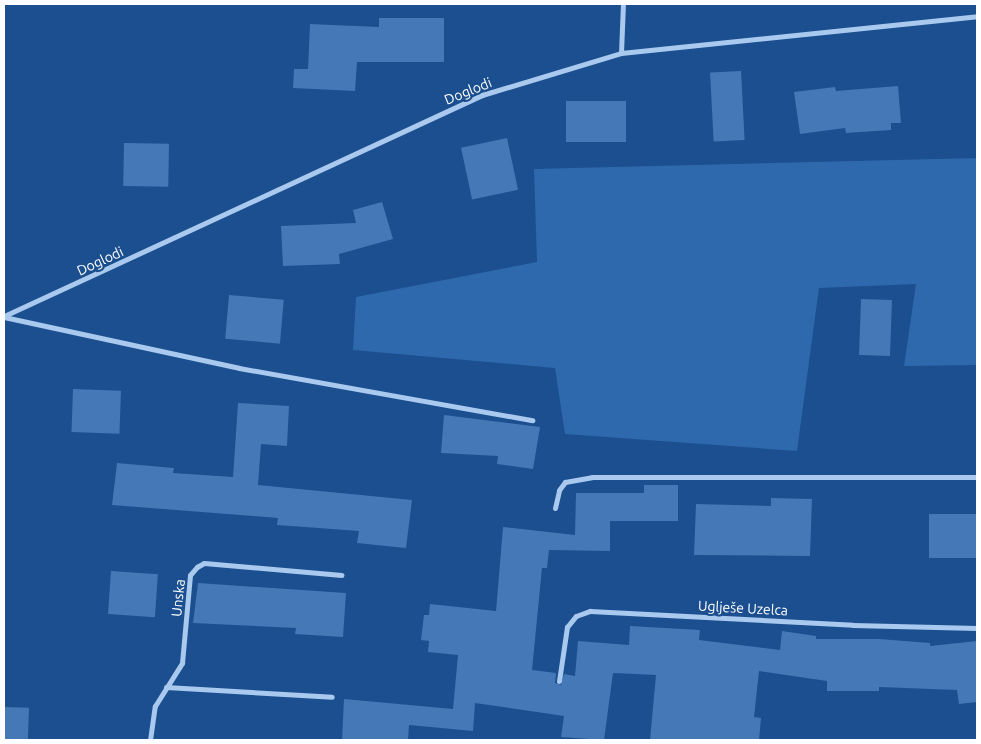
<!DOCTYPE html>
<html>
<head>
<meta charset="utf-8">
<style>
	body { margin:0 }
	#map { position:relative; width:981px; height:744px; overflow:hidden; background:#1b4f8f; font-family:Ubuntu,sans-serif }
	div>[style] { position:absolute }
	.green>* { inset:0; background:#2e69ad }
	.building>* { inset:0; background:#4478b7; transform-origin:0 0 }
	.minor>* { height:5px; margin:-2.5px; padding:0 2.5px; transform-origin:2.5px; border-radius:2.5px; background:#a9c9ee }
	span { translate:-50% -50%; white-space:nowrap; text-align:center; line-height:1.15; -webkit-text-stroke:4.5px #1b4f8f; paint-order:stroke }
	.street-label { font-size:14px; color:#fff }
	.frame { position:absolute; inset:0; border:5px solid #fff; pointer-events:none }
</style>
</head>
<body>
<div id="map">
	<div class="green">
		<div style="clip-path:polygon(977px 158px,977px 365px,904px 366px,916px 284px,819px 288px,797px 451px,565px 434px,555px 368px,353px 350px,356px 297px,537px 262px,534px 169px)"></div>
	</div>
	<div class="building">
		<div style="clip-path:polygon(379px 18px,444px 18px,444px 62px,357px 62px,355px 91px,293px 88px,294px 69px,308px 69px,310px 24px,379px 27px)"></div>
		<div style="left:741px;top:71px;width:69px;height:31px;rotate:87deg"></div>
		<div style="clip-path:polygon(898px 86px,901px 123px,891px 123px,891px 130px,846px 133px,845px 128px,800px 134px,794px 92px,835px 87px,836px 91px)"></div>
		<div style="left:566px;top:101px;width:60px;height:41px"></div>
		<div style="left:507px;top:138px;width:53px;height:47px;rotate:78deg"></div>
		<div style="left:124px;top:143px;width:45px;height:43px;rotate:1deg"></div>
		<div style="clip-path:polygon(382px 202px,393px 239px,339px 254px,340px 264px,283px 266px,281px 226px,356px 223px,353px 210px)"></div>
		<div style="left:229px;top:295px;width:55px;height:44px;rotate:5deg"></div>
		<div style="left:861px;top:299px;width:31px;height:56px;rotate:2deg"></div>
		<div style="left:73px;top:389px;width:48px;height:43px;rotate:2deg"></div>
		<div style="clip-path:polygon(238px 403px,289px 406px,287px 446px,261px 444px,258px 485px,412px 500px,406px 548px,357px 543px,359px 531px,277px 525px,278px 518px,112px 505px,117px 463px,174px 468px,173px 473px,233px 477px)"></div>
		<div style="clip-path:polygon(444px 415px,540px 427px,533px 469px,497px 464px,498px 456px,441px 453px)"></div>
		<div style="clip-path:polygon(644px 485px,678px 485px,678px 521px,610px 521px,610px 551px,549px 550px,547px 568px,542px 568px,532px 670px,556px 673px,555px 683px,561px 685px,564px 674px,575px 676px,578px 641px,629px 645px,630px 626px,700px 630px,699px 640px,780px 650px,782px 631px,816px 636px,816px 639px,879px 639px,930px 643px,930px 646px,977px 641px,977px 702px,959px 704px,957px 690px,879px 687px,879px 691px,827px 691px,827px 681px,759px 671px,754px 717px,761px 718px,759px 740px,650px 740px,656px 675px,613px 673px,604px 740px,561px 737px,564px 716px,475px 703px,473px 731px,409px 725px,408px 740px,342px 740px,344px 699px,453px 709px,458px 655px,428px 652px,429px 641px,421px 640px,424px 615px,429px 615px,430px 604px,496px 611px,503px 527px,575px 535px,576px 493px,644px 493px)"></div>
		<div style="clip-path:polygon(771px 498px,812px 499px,810px 556px,694px 555px,696px 504px,771px 506px)"></div>
		<div style="left:929px;top:514px;width:48px;height:44px"></div>
		<div style="left:111px;top:571px;width:47px;height:43px;rotate:4deg"></div>
		<div style="clip-path:polygon(198px 583px,346px 593px,343px 637px,295px 634px,296px 628px,193px 623px)"></div>
		<div style="left:4px;top:707px;width:25px;height:33px;rotate:2deg"></div>
	</div>
	<div class="minor">
		<div style="left:621px;top:53px;width:49px;rotate:-87.7deg"></div>
		<div style="left:4px;top:316px;width:527px;rotate:-24.81deg"></div>
		<div style="left:482px;top:95px;width:145px;rotate:-16.8deg"></div>
		<div style="left:621px;top:53px;width:358px;rotate:-5.9deg"></div>
		<div style="left:4px;top:317px;width:240px;rotate:12.2deg"></div>
		<div style="left:239px;top:368px;width:298px;rotate:10.1deg"></div>
		<div style="left:555px;top:508px;width:18px;rotate:-77deg"></div>
		<div style="left:559px;top:490px;width:10px;rotate:-53deg"></div>
		<div style="left:565px;top:482px;width:27px;rotate:-10deg"></div>
		<div style="left:592px;top:477px;width:385px"></div>
		<div style="left:559px;top:681px;width:55px;rotate:-81.6deg"></div>
		<div style="left:567px;top:627px;width:14px;rotate:-51deg"></div>
		<div style="left:576px;top:616px;width:15px;rotate:-20deg"></div>
		<div style="left:590px;top:611px;width:263px;rotate:3deg"></div>
		<div style="left:853px;top:625px;width:124px;rotate:1.4deg"></div>
		<div style="left:166px;top:687px;width:166px;rotate:3.4deg"></div>
		<div style="left:150px;top:740px;width:34px;rotate:-82deg"></div>
		<div style="left:155px;top:706px;width:51px;rotate:-57.9deg"></div>
		<div style="left:182px;top:663px;width:88px;rotate:-84.8deg"></div>
		<div style="left:190px;top:575px;width:11px;rotate:-49deg"></div>
		<div style="left:197px;top:567px;width:8px;rotate:-30deg"></div>
		<div style="left:204px;top:563px;width:138px;rotate:5deg"></div>
	</div>
	<div class="street-label">
		<span style="left:468px;top:91px;rotate:-22deg">Doglodi</span>
		<span style="left:100px;top:261px;rotate:-25deg">Doglodi</span>
		<span style="left:178px;top:598px;rotate:-84deg">Unska</span>
		<span style="left:743px;top:608px;rotate:3deg">Uglješe Uzelca</span>
	</div>
	<div class="frame"></div>
</div>
</body>
</html>
